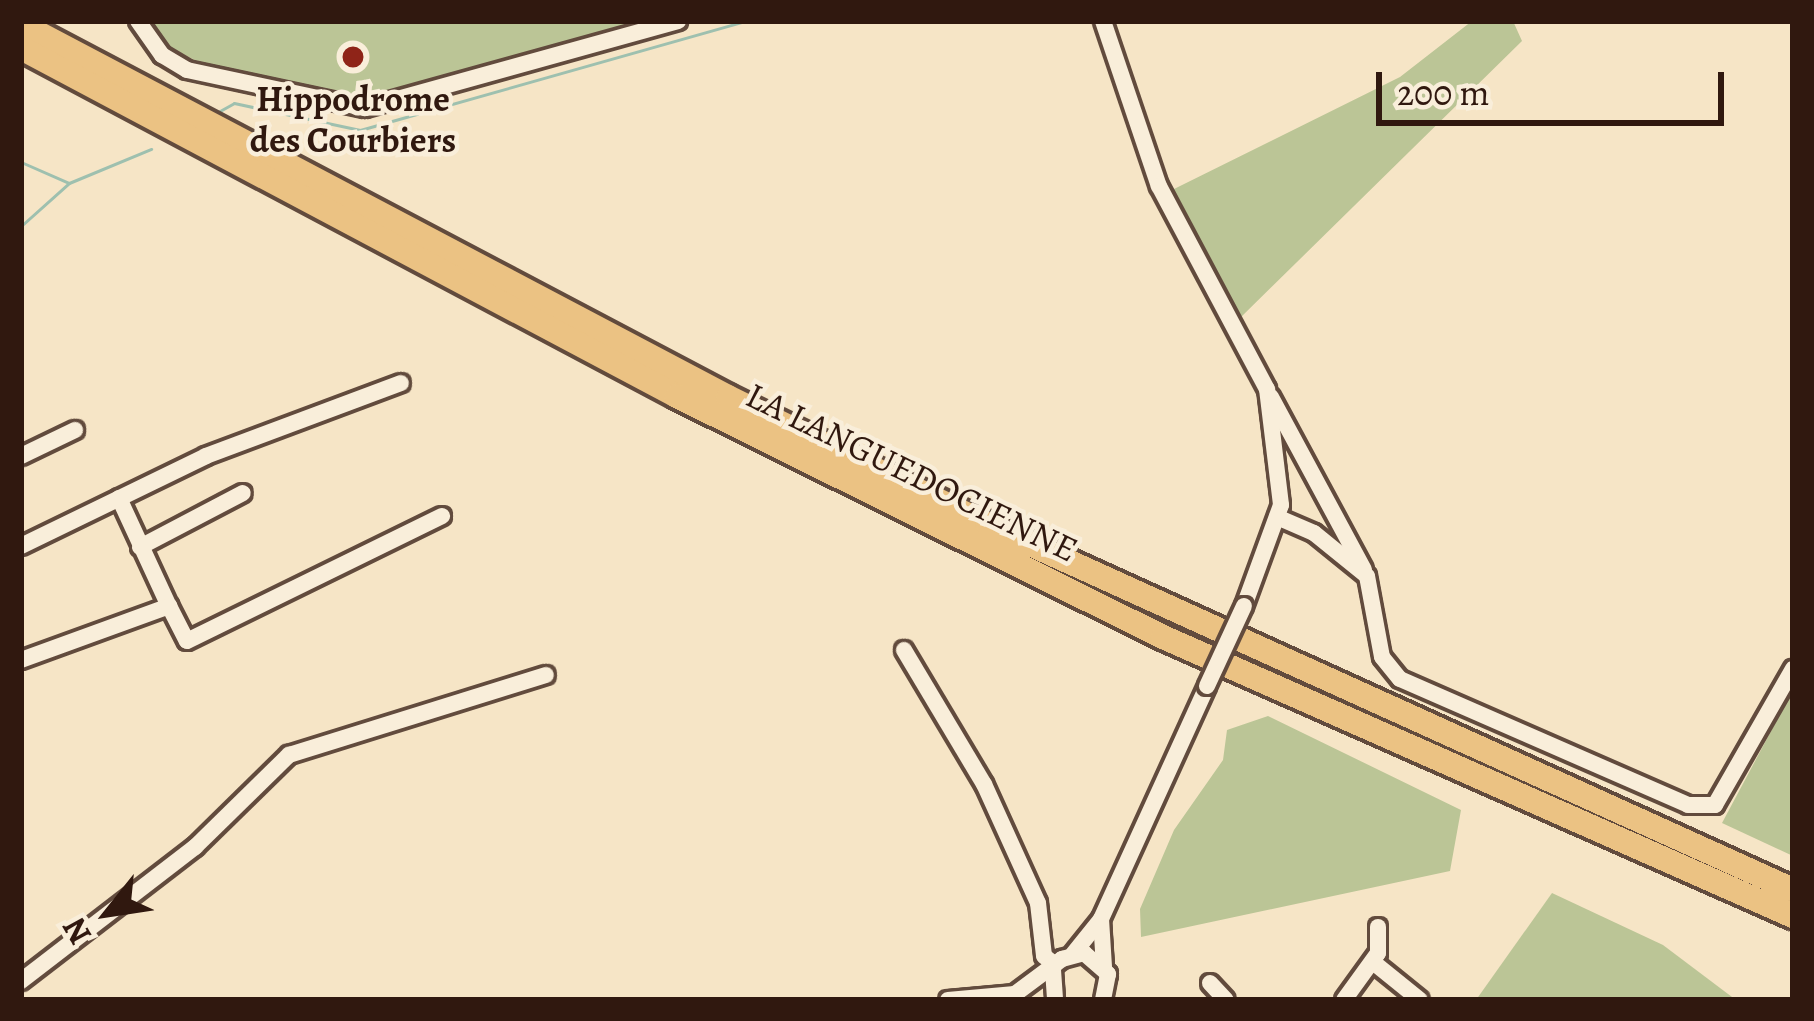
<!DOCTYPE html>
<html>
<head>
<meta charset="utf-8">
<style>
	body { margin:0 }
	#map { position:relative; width:1814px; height:1021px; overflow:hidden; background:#f6e5c6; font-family:Alegreya,serif }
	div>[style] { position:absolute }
	.green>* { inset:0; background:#bbc596 }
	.stream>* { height:3px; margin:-1.5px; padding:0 1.5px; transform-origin:1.5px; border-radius:1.5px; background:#9ec0af }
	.roads { filter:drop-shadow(3px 0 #624b3d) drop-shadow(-3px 0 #624b3d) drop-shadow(0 3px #624b3d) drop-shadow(0 -3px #624b3d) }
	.minor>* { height:16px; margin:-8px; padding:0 8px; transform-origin:8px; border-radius:8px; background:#f9eeda }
	.highway>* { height:24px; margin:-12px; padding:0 12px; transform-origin:12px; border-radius:12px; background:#ebc283 }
	.bridges { filter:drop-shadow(3px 0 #624b3d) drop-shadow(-3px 0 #624b3d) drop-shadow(0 3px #624b3d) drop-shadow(0 -3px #624b3d) }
	.minor-bridge>* { height:16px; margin:-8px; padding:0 8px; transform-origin:8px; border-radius:8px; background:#f9eeda }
	.dots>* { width:33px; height:33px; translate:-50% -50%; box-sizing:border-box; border:6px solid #f9eeda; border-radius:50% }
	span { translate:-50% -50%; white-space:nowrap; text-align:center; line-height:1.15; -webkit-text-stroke:9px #f9eeda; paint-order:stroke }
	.poi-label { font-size:36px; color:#30180f; font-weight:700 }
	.street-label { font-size:36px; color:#30180f }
	.frame { position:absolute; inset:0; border:24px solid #30180f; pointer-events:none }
	.north { position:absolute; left:48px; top:853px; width:120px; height:120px; -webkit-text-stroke:9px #f9eeda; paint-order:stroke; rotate:240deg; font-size:33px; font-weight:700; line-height:48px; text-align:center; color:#30180f }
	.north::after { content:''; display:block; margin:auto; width:42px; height:54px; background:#30180f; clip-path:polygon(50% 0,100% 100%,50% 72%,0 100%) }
	.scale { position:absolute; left:1376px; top:72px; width:348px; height:54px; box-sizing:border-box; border:6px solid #30180f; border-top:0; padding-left:15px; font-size:36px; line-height:42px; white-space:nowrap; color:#30180f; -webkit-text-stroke:9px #f9eeda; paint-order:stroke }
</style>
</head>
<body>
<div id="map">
	<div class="green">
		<div style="clip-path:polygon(145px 21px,646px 21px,358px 101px,212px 69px,152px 38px)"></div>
		<div style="clip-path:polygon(1472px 21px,1513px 21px,1522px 41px,1240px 318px,1172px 190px,1400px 77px)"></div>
		<div style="clip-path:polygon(1793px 690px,1793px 856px,1722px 823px)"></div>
		<div style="clip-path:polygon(1268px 716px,1461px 810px,1450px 871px,1141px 937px,1140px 909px,1174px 830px,1223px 760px,1227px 730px)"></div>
		<div style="clip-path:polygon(1552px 893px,1663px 945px,1736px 1000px,1476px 1000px)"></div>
	</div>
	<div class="stream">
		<div style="left:218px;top:112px;width:18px;rotate:-29deg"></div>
		<div style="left:234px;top:103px;width:129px;rotate:12.1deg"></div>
		<div style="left:360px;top:130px;width:399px;rotate:-15.8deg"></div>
		<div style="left:21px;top:162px;width:52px;rotate:23.6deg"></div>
		<div style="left:69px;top:183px;width:89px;rotate:-22.5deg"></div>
		<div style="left:21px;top:226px;width:64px;rotate:-41.9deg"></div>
	</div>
	<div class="roads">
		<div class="minor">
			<div style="left:138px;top:21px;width:42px;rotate:54.8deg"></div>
			<div style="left:162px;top:55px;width:29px;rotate:31deg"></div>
			<div style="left:187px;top:70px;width:182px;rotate:12.1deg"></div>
			<div style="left:365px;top:108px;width:325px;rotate:-15.5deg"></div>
			<div style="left:1103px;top:21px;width:174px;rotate:71.3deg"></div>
			<div style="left:1159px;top:186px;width:230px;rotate:62deg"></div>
			<div style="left:1267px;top:389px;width:117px;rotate:83.1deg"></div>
			<div style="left:1281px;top:505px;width:108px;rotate:110.1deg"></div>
			<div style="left:1271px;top:397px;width:196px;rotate:61.7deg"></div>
			<div style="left:21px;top:456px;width:60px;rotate:-25.7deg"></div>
			<div style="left:119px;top:498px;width:119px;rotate:65.2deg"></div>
			<div style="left:1277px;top:517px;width:40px;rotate:23.4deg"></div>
			<div style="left:1314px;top:533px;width:68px;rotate:39.1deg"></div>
			<div style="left:1367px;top:576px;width:82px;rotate:79.5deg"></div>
			<div style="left:1382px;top:657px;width:28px;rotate:51deg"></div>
			<div style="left:1400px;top:679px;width:314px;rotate:23.6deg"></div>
			<div style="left:1688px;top:805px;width:27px"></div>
			<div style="left:1715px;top:805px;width:157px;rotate:-60.2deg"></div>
			<div style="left:21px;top:546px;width:206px;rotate:-25.9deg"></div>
			<div style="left:206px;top:456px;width:208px;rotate:-20.5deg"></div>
			<div style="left:140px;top:547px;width:116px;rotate:-27.7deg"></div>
			<div style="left:904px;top:650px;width:156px;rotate:59.2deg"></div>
			<div style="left:984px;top:784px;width:131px;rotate:65.6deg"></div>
			<div style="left:1038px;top:903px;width:53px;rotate:83.5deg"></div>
			<div style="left:1044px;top:956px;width:14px;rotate:39deg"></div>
			<div style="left:21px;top:660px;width:158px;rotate:-20deg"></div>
			<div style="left:169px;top:606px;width:39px;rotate:63deg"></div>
			<div style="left:187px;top:641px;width:284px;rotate:-26.1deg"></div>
			<div style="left:1101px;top:919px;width:256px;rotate:-65.5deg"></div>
			<div style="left:1073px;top:954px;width:45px;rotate:-51.3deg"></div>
			<div style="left:1101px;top:919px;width:48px;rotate:86.4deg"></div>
			<div style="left:1373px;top:962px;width:60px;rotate:39deg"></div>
			<div style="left:1053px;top:970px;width:30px;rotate:86deg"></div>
			<div style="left:21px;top:981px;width:220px;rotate:-37.6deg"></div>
			<div style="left:195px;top:847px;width:132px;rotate:-44.4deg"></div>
			<div style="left:289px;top:755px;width:269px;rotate:-17.3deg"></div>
			<div style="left:1210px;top:983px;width:23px;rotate:47deg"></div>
			<div style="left:948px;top:1000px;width:67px;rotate:-5.1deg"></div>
			<div style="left:1015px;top:994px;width:59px;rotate:-36.7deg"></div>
			<div style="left:1062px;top:959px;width:23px;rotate:-15deg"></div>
			<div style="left:1084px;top:953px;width:32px;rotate:41deg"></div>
			<div style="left:1108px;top:974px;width:26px;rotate:101deg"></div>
			<div style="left:1344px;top:1000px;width:58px;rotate:-54.1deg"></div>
			<div style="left:1378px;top:953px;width:26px;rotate:-90deg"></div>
		</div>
		<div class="highway">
			<div style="left:21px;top:24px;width:799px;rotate:27.82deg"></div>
			<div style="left:728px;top:397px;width:290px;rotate:26.2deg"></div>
			<div style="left:988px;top:525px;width:884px;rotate:24.39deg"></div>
			<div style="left:21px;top:48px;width:743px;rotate:27.95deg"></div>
			<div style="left:677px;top:396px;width:542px;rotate:26.38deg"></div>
			<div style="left:1163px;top:637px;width:689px;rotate:23.89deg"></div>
		</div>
	</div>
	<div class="bridges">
		<div class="minor-bridge">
			<div style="left:1207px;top:686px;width:88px;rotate:-65.2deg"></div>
		</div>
	</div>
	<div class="dots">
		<div style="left:353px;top:57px;background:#8f2418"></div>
	</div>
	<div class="poi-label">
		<span style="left:353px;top:119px">Hippodrome<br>des Courbiers</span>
	</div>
	<div class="street-label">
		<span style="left:912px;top:472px;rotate:26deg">LA LANGUEDOCIENNE</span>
	</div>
	<div class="frame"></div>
	<div class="north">N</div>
	<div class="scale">200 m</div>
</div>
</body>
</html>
